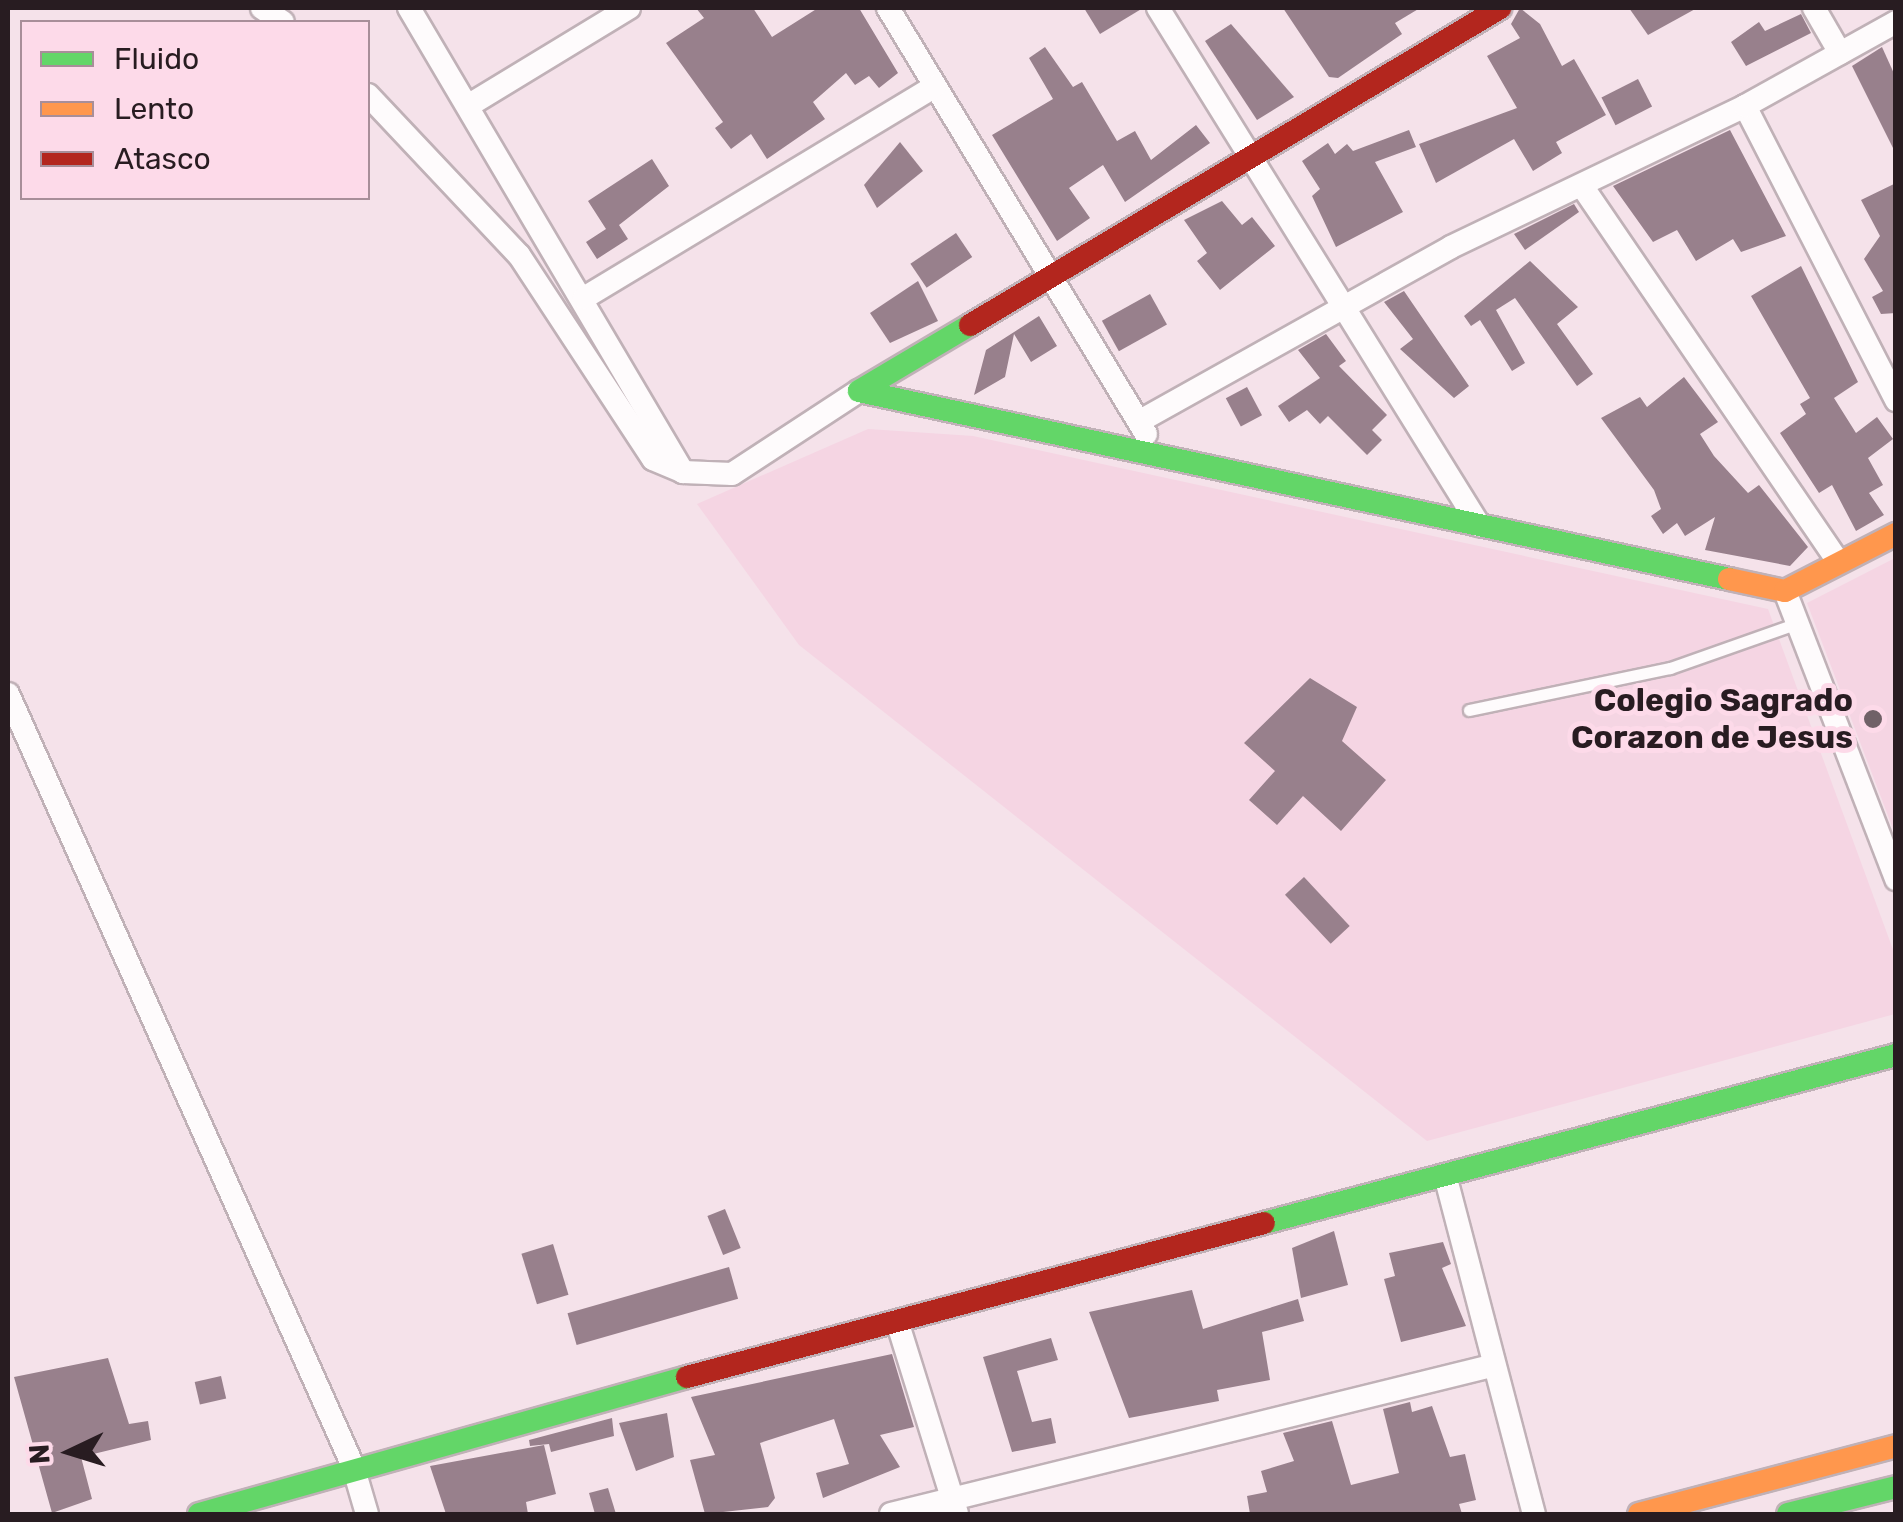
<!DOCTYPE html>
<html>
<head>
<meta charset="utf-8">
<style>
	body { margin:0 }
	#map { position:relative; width:1903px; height:1522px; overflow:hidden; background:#f5e2ea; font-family:Rubik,sans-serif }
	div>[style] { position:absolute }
	.built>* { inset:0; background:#f5d5e3 }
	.building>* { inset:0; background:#98808c; transform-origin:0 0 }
	.roads { filter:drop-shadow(2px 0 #c0b1b7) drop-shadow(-2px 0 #c0b1b7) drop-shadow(0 2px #c0b1b7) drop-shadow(0 -2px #c0b1b7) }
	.lane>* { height:11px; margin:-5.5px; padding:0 5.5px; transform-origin:5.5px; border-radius:5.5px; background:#fefbfc }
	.street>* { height:22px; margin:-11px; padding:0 11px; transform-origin:11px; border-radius:11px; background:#fefbfc }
	.fast>* { height:22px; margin:-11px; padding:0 11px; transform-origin:11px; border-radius:11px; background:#63d668 }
	.slow>* { height:22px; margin:-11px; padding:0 11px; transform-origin:11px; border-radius:11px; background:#ff974d }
	.jam>* { height:22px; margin:-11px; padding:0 11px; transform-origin:11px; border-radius:11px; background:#b3261e }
	.dots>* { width:28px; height:28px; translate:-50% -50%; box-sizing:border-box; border:5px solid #fddae9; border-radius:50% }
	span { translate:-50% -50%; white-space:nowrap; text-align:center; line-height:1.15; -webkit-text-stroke:10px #fddae9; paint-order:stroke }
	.poi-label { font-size:32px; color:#281c21; font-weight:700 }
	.right { translate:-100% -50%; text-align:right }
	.frame { position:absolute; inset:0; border:10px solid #281c21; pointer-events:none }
	.legend { position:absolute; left:20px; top:20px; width:350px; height:180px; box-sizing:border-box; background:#fddae9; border:2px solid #a88e99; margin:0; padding:12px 18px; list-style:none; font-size:30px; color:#281c21 }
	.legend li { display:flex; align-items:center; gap:20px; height:50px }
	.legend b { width:50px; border:2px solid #a88e99 }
	.north { position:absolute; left:20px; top:1402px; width:100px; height:100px; -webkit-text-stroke:8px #fddae9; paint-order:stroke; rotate:266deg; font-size:28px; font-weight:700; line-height:40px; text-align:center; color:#281c21 }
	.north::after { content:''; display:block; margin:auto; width:35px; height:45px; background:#281c21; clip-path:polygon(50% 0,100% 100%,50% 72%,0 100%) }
</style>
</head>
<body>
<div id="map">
	<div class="built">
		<div style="clip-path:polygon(868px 429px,973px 436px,1768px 609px,1895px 955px,1895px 1014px,1427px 1141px,799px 645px,697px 504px)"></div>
		<div style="clip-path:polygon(1895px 558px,1895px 834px,1807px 603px)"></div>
	</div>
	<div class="building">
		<div style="clip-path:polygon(696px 8px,753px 8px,772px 37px,818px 8px,859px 8px,898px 73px,879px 88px,869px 76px,855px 85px,846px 73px,813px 102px,825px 119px,767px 159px,751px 134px,731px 149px,715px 128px,723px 122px,666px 43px,704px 18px)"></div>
		<div style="clip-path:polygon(1084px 8px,1143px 8px,1100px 34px)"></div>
		<div style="clip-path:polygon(1283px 8px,1420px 8px,1395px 23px,1402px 34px,1338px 78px,1329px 77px)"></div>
		<div style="clip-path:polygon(1520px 8px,1540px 24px,1562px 66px,1574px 59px,1606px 115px,1556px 142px,1562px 153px,1533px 171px,1514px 139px,1436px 183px,1419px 144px,1517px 108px,1487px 56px,1520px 38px,1511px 24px)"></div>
		<div style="clip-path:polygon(1629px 8px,1697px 8px,1648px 35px)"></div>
		<div style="clip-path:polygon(1801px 14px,1811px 33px,1746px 66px,1731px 42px,1759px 22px,1765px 31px)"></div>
		<div style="clip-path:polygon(1231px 24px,1294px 97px,1257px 120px,1205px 41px)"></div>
		<div style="clip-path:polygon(1045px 47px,1073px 87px,1082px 82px,1117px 141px,1135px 131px,1151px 160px,1196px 125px,1210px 143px,1125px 202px,1103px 165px,1069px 188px,1090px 218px,1057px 241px,992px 135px,1053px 99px,1029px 58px)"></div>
		<div style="clip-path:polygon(1882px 47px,1896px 78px,1896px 154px,1852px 66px)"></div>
		<div style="left:1638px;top:79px;width:31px;height:41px;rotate:63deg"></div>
		<div style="clip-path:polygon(1409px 130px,1416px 147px,1375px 162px,1403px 212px,1336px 247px,1312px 196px,1320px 189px,1302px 161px,1328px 143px,1335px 154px,1347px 144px,1353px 151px)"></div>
		<div style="clip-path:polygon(1730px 130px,1786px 236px,1741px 252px,1733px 239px,1696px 261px,1677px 230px,1653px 242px,1613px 186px)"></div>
		<div style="clip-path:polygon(900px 142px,923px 171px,877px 208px,864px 185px)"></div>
		<div style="clip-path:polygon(652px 159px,669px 186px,619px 225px,628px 239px,597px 259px,586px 242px,606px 229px,588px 201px)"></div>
		<div style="clip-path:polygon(1896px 183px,1896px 313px,1881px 314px,1872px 297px,1883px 291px,1864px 259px,1880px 236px,1861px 200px)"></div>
		<div style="clip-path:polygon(1222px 201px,1242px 225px,1252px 217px,1275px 246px,1220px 290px,1197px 261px,1207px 253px,1184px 220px)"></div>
		<div style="clip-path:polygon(1574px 204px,1579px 212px,1525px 250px,1514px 234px)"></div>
		<div style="left:956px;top:233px;width:29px;height:55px;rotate:56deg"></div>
		<div style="clip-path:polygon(1530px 261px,1578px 307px,1557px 324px,1593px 374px,1577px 386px,1515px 298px,1496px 310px,1525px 363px,1512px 371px,1480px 320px,1471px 326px,1464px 316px)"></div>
		<div style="clip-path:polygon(1801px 266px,1858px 382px,1834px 398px,1856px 433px,1877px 417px,1893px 439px,1868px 458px,1883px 485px,1869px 493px,1884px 515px,1856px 531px,1832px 485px,1819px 493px,1780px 433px,1806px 414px,1800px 404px,1810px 398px,1751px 296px)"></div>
		<div style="clip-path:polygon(918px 281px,938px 321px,890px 343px,870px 313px)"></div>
		<div style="clip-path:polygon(1404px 291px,1469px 386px,1454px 398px,1400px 349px,1413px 339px,1384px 302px)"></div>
		<div style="left:1150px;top:294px;width:35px;height:55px;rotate:61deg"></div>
		<div style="clip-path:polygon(1039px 316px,1057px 346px,1031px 362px,1014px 334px,1005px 377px,974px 395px,986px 350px)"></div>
		<div style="clip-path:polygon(1326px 334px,1346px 361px,1339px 366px,1387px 415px,1372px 430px,1382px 440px,1367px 455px,1328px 416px,1320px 424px,1307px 410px,1289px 422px,1278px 406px,1320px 378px,1298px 350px)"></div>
		<div style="clip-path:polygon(1684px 377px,1718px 422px,1700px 434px,1714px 456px,1748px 493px,1759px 485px,1808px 547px,1790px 566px,1705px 550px,1715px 517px,1685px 536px,1677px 523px,1663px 534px,1651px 516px,1661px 509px,1654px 490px,1601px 418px,1640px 397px,1647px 407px)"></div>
		<div style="left:1247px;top:387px;width:32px;height:24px;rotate:62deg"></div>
		<div style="clip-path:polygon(1310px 678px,1357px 707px,1342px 741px,1386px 780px,1341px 831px,1303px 796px,1277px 825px,1249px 800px,1275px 771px,1244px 743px)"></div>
		<div style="left:1304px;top:877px;width:67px;height:26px;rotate:47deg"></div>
		<div style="left:725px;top:1209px;width:42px;height:19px;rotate:68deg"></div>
		<div style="clip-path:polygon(1334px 1231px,1348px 1285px,1301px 1298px,1292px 1248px)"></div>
		<div style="clip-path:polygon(1443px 1242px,1451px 1264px,1442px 1268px,1466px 1326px,1401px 1342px,1384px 1279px,1395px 1276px,1389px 1253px)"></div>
		<div style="left:553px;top:1244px;width:53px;height:33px;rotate:73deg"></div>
		<div style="left:729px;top:1267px;width:33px;height:168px;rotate:74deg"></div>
		<div style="clip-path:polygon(1192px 1290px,1203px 1329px,1298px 1299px,1304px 1321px,1262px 1332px,1270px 1380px,1217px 1390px,1219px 1401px,1129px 1418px,1089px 1312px)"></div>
		<div style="clip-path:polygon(1051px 1338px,1058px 1360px,1017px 1371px,1032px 1422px,1051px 1418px,1056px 1443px,1012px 1452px,983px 1357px)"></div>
		<div style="clip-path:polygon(892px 1354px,914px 1427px,880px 1435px,900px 1467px,823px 1498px,816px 1473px,849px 1464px,834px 1419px,760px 1443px,775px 1498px,768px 1507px,705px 1514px,690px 1460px,715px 1455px,691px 1397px)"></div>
		<div style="clip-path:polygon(108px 1358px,129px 1424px,148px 1421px,151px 1440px,81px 1457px,92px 1499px,52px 1513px,14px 1377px)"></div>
		<div style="left:221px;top:1376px;width:23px;height:27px;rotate:77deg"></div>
		<div style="clip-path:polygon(1410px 1402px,1412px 1412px,1432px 1406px,1450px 1457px,1465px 1454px,1476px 1500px,1459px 1504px,1462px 1514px,1250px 1514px,1247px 1496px,1267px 1492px,1261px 1471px,1294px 1461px,1283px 1433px,1332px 1421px,1351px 1485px,1399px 1473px,1383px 1409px)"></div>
		<div style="clip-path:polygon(667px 1413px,674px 1457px,636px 1471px,619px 1423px)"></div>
		<div style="clip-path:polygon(612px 1418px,614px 1436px,551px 1452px,549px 1444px,530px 1446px,529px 1440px)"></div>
		<div style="clip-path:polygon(544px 1445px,556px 1494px,526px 1502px,528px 1514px,446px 1514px,430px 1466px)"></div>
		<div style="clip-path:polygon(608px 1488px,616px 1514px,595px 1514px,589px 1493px)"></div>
	</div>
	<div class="roads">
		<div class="lane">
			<div style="left:1469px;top:710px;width:205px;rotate:-11.8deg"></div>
			<div style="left:1670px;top:668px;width:136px;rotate:-19.4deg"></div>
		</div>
		<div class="street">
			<div style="left:262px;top:8px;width:25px;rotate:34deg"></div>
			<div style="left:409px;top:8px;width:539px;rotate:59.44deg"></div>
			<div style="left:683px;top:472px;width:49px;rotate:2.3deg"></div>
			<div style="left:732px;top:474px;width:152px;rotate:-33.2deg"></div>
			<div style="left:888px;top:8px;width:498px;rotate:58.8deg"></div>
			<div style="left:1158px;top:8px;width:609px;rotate:58.16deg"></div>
			<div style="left:1814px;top:8px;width:52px;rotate:60deg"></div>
			<div style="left:368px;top:95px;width:220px;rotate:46.7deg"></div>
			<div style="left:519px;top:255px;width:244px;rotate:56.7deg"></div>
			<div style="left:653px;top:459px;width:33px;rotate:23deg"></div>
			<div style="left:471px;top:104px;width:185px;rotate:-31.3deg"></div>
			<div style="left:1745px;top:106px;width:331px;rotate:62.8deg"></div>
			<div style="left:1582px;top:186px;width:456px;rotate:55.7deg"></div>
			<div style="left:584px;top:298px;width:410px;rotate:-31.1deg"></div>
			<div style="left:1140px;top:421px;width:356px;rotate:-29.2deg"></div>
			<div style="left:1451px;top:247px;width:326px;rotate:-25.6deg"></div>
			<div style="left:1745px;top:106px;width:173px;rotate:-29.1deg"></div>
			<div style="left:1785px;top:591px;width:309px;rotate:68.9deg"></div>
			<div style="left:8px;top:694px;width:846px;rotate:65.92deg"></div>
			<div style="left:353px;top:1466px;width:50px;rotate:73.7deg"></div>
			<div style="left:1445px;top:1175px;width:350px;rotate:75.3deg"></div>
			<div style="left:897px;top:1321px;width:202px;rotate:72.7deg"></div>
			<div style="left:891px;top:1514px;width:618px;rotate:-13.86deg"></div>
		</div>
		<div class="fast">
			<div style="left:970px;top:325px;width:129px;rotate:149.3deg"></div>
			<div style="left:859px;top:391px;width:890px;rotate:12.19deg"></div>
			<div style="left:1264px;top:1223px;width:654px;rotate:-14.89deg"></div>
			<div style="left:199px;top:1514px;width:507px;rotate:-15.68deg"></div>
			<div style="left:1788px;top:1514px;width:111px;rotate:-14deg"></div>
		</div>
		<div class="slow">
			<div style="left:1729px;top:579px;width:57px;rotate:12.1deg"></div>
			<div style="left:1785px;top:591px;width:125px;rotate:-27.2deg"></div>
			<div style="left:1639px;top:1514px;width:266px;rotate:-14.8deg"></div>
		</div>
		<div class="jam">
			<div style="left:970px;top:325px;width:618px;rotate:-30.88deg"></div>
			<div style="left:687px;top:1377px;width:597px;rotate:-14.94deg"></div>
		</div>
	</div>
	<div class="dots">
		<div style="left:1873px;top:719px;background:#706167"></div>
	</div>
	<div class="poi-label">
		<span class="right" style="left:1853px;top:719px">Colegio Sagrado<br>Corazon de Jesus</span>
	</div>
	<div class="frame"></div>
	<ul class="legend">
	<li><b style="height:12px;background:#63d668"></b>Fluido</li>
	<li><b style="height:12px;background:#ff974d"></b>Lento</li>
	<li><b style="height:12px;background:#b3261e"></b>Atasco</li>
	</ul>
	<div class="north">N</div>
</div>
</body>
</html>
